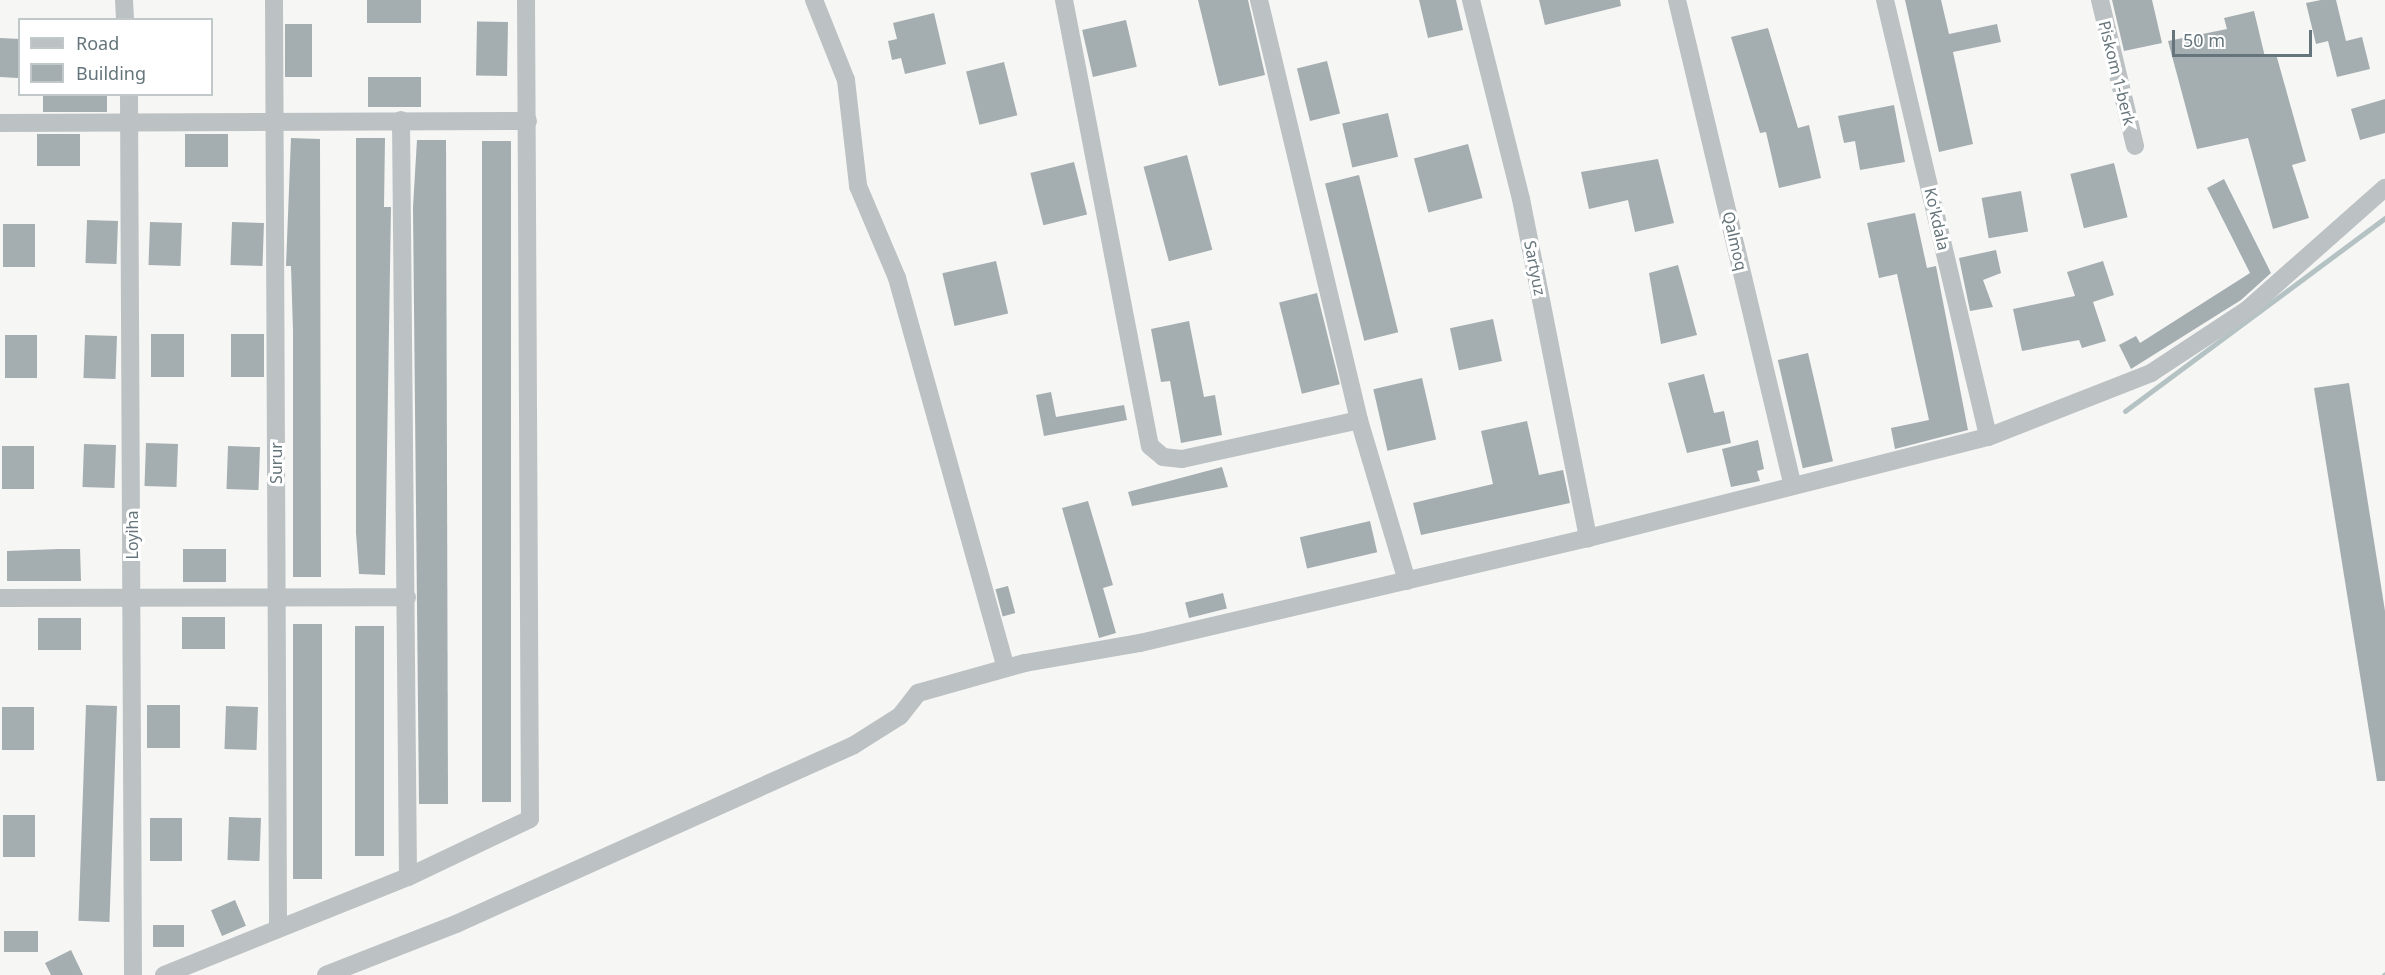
<!DOCTYPE html>
<html>
<head>
<meta charset="utf-8">
<style>
	body { margin:0 }
	#map { position:relative; width:2385px; height:975px; overflow:hidden; background:#f6f6f4; font-family:"Noto Sans",sans-serif }
	div>[style] { position:absolute }
	.stream>* { height:5px; margin:-2.5px; padding:0 2.5px; transform-origin:2.5px; border-radius:2.5px; background:#b5c2c4 }
	.building>* { inset:0; background:#a4adb0; transform-origin:0 0 }
	.minor>* { height:18px; margin:-9px; padding:0 9px; transform-origin:9px; border-radius:9px; background:#bcc1c3 }
	span { translate:-50% -50%; white-space:nowrap; text-align:center; line-height:1.15; -webkit-text-stroke:6px #fff; paint-order:stroke }
	.street-label { font-size:16px; color:#65757b }
	.legend { position:absolute; left:18px; top:18px; width:195px; height:78px; box-sizing:border-box; background:#fff; border:2px solid #c1c8ca; margin:0; padding:8px 10px; list-style:none; font-size:18px; color:#65757b }
	.legend li { display:flex; align-items:center; gap:12px; height:30px }
	.legend b { width:30px; border:2px solid #c1c8ca }
	.scale { position:absolute; left:2172px; top:30px; width:140px; height:27px; box-sizing:border-box; border:3px solid #65757b; border-top:0; padding-left:8px; font-size:18px; line-height:21px; white-space:nowrap; color:#65757b; -webkit-text-stroke:4px #fff; paint-order:stroke }
</style>
</head>
<body>
<div id="map">
	<div class="stream">
		<div style="left:2125px;top:411px;width:324px;rotate:-36.6deg"></div>
		<div style="left:2384px;top:975px;width:1px;rotate:-45deg"></div>
	</div>
	<div class="building">
		<div style="left:367px;top:0;width:54px;height:23px"></div>
		<div style="clip-path:polygon(1198px 0,1248px 0,1265px 75px,1219px 86px)"></div>
		<div style="clip-path:polygon(1419px 0,1456px 0,1463px 30px,1428px 38px)"></div>
		<div style="clip-path:polygon(1539px 0,1620px 0,1621px 6px,1545px 25px)"></div>
		<div style="clip-path:polygon(1905px 0,1941px 0,1949px 34px,1997px 24px,2001px 42px,1953px 52px,1973px 144px,1939px 152px)"></div>
		<div style="clip-path:polygon(2112px 0,2152px 0,2162px 43px,2124px 51px)"></div>
		<div style="clip-path:polygon(2321px 0,2336px 0,2346px 41px,2362px 37px,2370px 69px,2337px 77px,2328px 41px,2316px 44px,2306px 3px)"></div>
		<div style="clip-path:polygon(2254px 11px,2265px 57px,2276px 54px,2306px 161px,2292px 165px,2309px 218px,2273px 229px,2248px 138px,2197px 149px,2168px 41px,2227px 29px,2224px 18px)"></div>
		<div style="clip-path:polygon(934px 13px,946px 64px,905px 74px,901px 58px,892px 60px,888px 41px,897px 39px,893px 23px)"></div>
		<div style="left:1126px;top:20px;width:48px;height:45px;rotate:77deg"></div>
		<div style="left:508px;top:22px;width:54px;height:31px;rotate:91deg"></div>
		<div style="left:285px;top:24px;width:27px;height:53px"></div>
		<div style="clip-path:polygon(1768px 28px,1798px 128px,1809px 125px,1821px 178px,1779px 188px,1766px 132px,1760px 133px,1731px 37px)"></div>
		<div style="left:0;top:38px;width:20px;height:39px;rotate:3deg"></div>
		<div style="left:1327px;top:61px;width:54px;height:31px;rotate:76deg"></div>
		<div style="left:1004px;top:62px;width:55px;height:39px;rotate:76deg"></div>
		<div style="left:368px;top:77px;width:53px;height:30px"></div>
		<div style="left:43px;top:94px;width:64px;height:18px"></div>
		<div style="clip-path:polygon(2385px 99px,2385px 133px,2360px 140px,2351px 109px)"></div>
		<div style="clip-path:polygon(1894px 105px,1905px 162px,1860px 170px,1855px 141px,1844px 143px,1838px 116px)"></div>
		<div style="left:1388px;top:113px;width:45px;height:47px;rotate:77deg"></div>
		<div style="left:37px;top:134px;width:43px;height:32px"></div>
		<div style="left:185px;top:134px;width:43px;height:33px"></div>
		<div style="clip-path:polygon(291px 138px,320px 139px,321px 577px,293px 577px,293px 331px,291px 266px,286px 266px)"></div>
		<div style="clip-path:polygon(356px 138px,385px 138px,384px 207px,391px 207px,385px 575px,359px 574px,356px 533px)"></div>
		<div style="clip-path:polygon(417px 140px,446px 140px,448px 804px,419px 804px,413px 207px)"></div>
		<div style="left:482px;top:141px;width:29px;height:661px"></div>
		<div style="left:1468px;top:144px;width:56px;height:56px;rotate:75deg"></div>
		<div style="left:1187px;top:155px;width:98px;height:45px;rotate:75deg"></div>
		<div style="clip-path:polygon(1658px 159px,1674px 223px,1635px 232px,1628px 200px,1589px 209px,1581px 172px)"></div>
		<div style="left:1074px;top:162px;width:54px;height:45px;rotate:76deg"></div>
		<div style="left:2114px;top:163px;width:56px;height:45px;rotate:76deg"></div>
		<div style="left:1359px;top:175px;width:162px;height:35px;rotate:76deg"></div>
		<div style="clip-path:polygon(2224px 179px,2271px 273px,2241px 300px,2131px 369px,2119px 345px,2136px 336px,2140px 343px,2250px 273px,2207px 188px)"></div>
		<div style="left:2021px;top:191px;width:41px;height:40px;rotate:80deg"></div>
		<div style="clip-path:polygon(1915px 213px,1927px 268px,1936px 266px,1968px 430px,1895px 449px,1891px 428px,1929px 420px,1897px 274px,1879px 278px,1867px 223px)"></div>
		<div style="left:87px;top:220px;width:31px;height:43px;rotate:2deg"></div>
		<div style="left:150px;top:222px;width:32px;height:43px;rotate:2deg"></div>
		<div style="left:232px;top:222px;width:32px;height:43px;rotate:2deg"></div>
		<div style="left:3px;top:224px;width:32px;height:43px"></div>
		<div style="clip-path:polygon(1996px 250px,2001px 273px,1983px 280px,1993px 307px,1970px 311px,1959px 258px)"></div>
		<div style="left:996px;top:261px;width:54px;height:55px;rotate:77deg"></div>
		<div style="clip-path:polygon(2103px 261px,2114px 295px,2093px 302px,2106px 341px,2082px 348px,2079px 340px,2022px 351px,2013px 309px,2075px 296px,2067px 272px)"></div>
		<div style="clip-path:polygon(1678px 265px,1697px 335px,1661px 344px,1649px 273px)"></div>
		<div style="left:1317px;top:293px;width:94px;height:39px;rotate:76deg"></div>
		<div style="left:1493px;top:319px;width:43px;height:44px;rotate:78deg"></div>
		<div style="clip-path:polygon(1189px 321px,1204px 397px,1215px 395px,1222px 435px,1181px 443px,1170px 381px,1161px 382px,1151px 329px)"></div>
		<div style="left:151px;top:334px;width:33px;height:43px"></div>
		<div style="left:231px;top:334px;width:33px;height:43px"></div>
		<div style="left:5px;top:335px;width:32px;height:43px"></div>
		<div style="left:85px;top:335px;width:32px;height:43px;rotate:2deg"></div>
		<div style="left:1808px;top:353px;width:111px;height:31px;rotate:77deg"></div>
		<div style="clip-path:polygon(1704px 374px,1714px 413px,1724px 411px,1731px 443px,1687px 453px,1668px 383px)"></div>
		<div style="left:1422px;top:378px;width:63px;height:50px;rotate:77deg"></div>
		<div style="clip-path:polygon(2349px 383px,2385px 611px,2385px 781px,2377px 781px,2314px 388px)"></div>
		<div style="clip-path:polygon(1051px 392px,1056px 417px,1124px 405px,1127px 420px,1044px 436px,1036px 395px)"></div>
		<div style="clip-path:polygon(1527px 421px,1539px 475px,1563px 470px,1570px 503px,1421px 535px,1413px 503px,1493px 484px,1481px 431px)"></div>
		<div style="clip-path:polygon(1758px 440px,1764px 469px,1757px 471px,1760px 481px,1731px 487px,1722px 449px)"></div>
		<div style="left:146px;top:443px;width:32px;height:43px;rotate:2deg"></div>
		<div style="left:84px;top:444px;width:32px;height:43px;rotate:2deg"></div>
		<div style="left:2px;top:446px;width:32px;height:43px"></div>
		<div style="left:228px;top:446px;width:32px;height:43px;rotate:2deg"></div>
		<div style="clip-path:polygon(1222px 467px,1228px 487px,1132px 506px,1128px 492px)"></div>
		<div style="clip-path:polygon(1088px 501px,1113px 585px,1103px 588px,1116px 633px,1099px 638px,1062px 508px)"></div>
		<div style="left:1370px;top:521px;width:32px;height:72px;rotate:77deg"></div>
		<div style="clip-path:polygon(59px 549px,80px 549px,81px 581px,7px 581px,7px 551px)"></div>
		<div style="left:183px;top:549px;width:43px;height:33px"></div>
		<div style="left:1008px;top:586px;width:28px;height:13px;rotate:75deg"></div>
		<div style="left:1223px;top:593px;width:16px;height:39px;rotate:76deg"></div>
		<div style="left:182px;top:617px;width:43px;height:32px"></div>
		<div style="left:38px;top:618px;width:43px;height:32px"></div>
		<div style="left:293px;top:624px;width:29px;height:255px"></div>
		<div style="left:355px;top:626px;width:29px;height:230px"></div>
		<div style="left:86px;top:705px;width:31px;height:216px;rotate:2deg"></div>
		<div style="left:147px;top:705px;width:33px;height:43px"></div>
		<div style="left:226px;top:706px;width:32px;height:43px;rotate:2deg"></div>
		<div style="left:2px;top:707px;width:32px;height:43px"></div>
		<div style="left:3px;top:815px;width:32px;height:42px"></div>
		<div style="left:229px;top:817px;width:32px;height:43px;rotate:2deg"></div>
		<div style="left:150px;top:818px;width:32px;height:43px"></div>
		<div style="left:235px;top:900px;width:28px;height:26px;rotate:67deg"></div>
		<div style="left:153px;top:925px;width:31px;height:22px"></div>
		<div style="left:4px;top:931px;width:34px;height:21px"></div>
		<div style="clip-path:polygon(71px 950px,83px 975px,51px 975px,45px 963px)"></div>
	</div>
	<div class="minor">
		<div style="left:124px;top:0;width:20px;rotate:87deg"></div>
		<div style="left:274px;top:0;width:926px;rotate:89.75deg"></div>
		<div style="left:814px;top:0;width:86px;rotate:68.2deg"></div>
		<div style="left:846px;top:80px;width:107px;rotate:83.5deg"></div>
		<div style="left:858px;top:186px;width:100px;rotate:67deg"></div>
		<div style="left:897px;top:278px;width:405px;rotate:74.4deg"></div>
		<div style="left:1064px;top:0;width:454px;rotate:79.1deg"></div>
		<div style="left:1150px;top:446px;width:17px;rotate:40deg"></div>
		<div style="left:1163px;top:457px;width:19px;rotate:6deg"></div>
		<div style="left:1182px;top:459px;width:181px;rotate:-12.4deg"></div>
		<div style="left:1259px;top:0;width:432px;rotate:76.6deg"></div>
		<div style="left:1359px;top:420px;width:168px;rotate:73.4deg"></div>
		<div style="left:1471px;top:0;width:205px;rotate:75.9deg"></div>
		<div style="left:1521px;top:199px;width:346px;rotate:78.8deg"></div>
		<div style="left:1677px;top:0;width:497px;rotate:76.6deg"></div>
		<div style="left:1885px;top:0;width:449px;rotate:76.7deg"></div>
		<div style="left:2100px;top:0;width:150px;rotate:76.5deg"></div>
		<div style="left:129px;top:94px;width:881px;rotate:89.74deg"></div>
		<div style="left:401px;top:120px;width:757px;rotate:89.47deg"></div>
		<div style="left:0;top:123px;width:528px;rotate:-0.22deg"></div>
		<div style="left:0;top:598px;width:407px;rotate:-0.1deg"></div>
		<div style="left:164px;top:975px;width:263px;rotate:-21.9deg"></div>
		<div style="left:408px;top:877px;width:135px;rotate:-25.4deg"></div>
		<div style="left:530px;top:819px;width:819px;rotate:-90.28deg"></div>
		<div style="left:326px;top:975px;width:140px;rotate:-21.4deg"></div>
		<div style="left:456px;top:924px;width:436px;rotate:-24.2deg"></div>
		<div style="left:854px;top:745px;width:54px;rotate:-32.2deg"></div>
		<div style="left:900px;top:716px;width:29px;rotate:-52deg"></div>
		<div style="left:918px;top:693px;width:111px;rotate:-15.7deg"></div>
		<div style="left:1025px;top:663px;width:117px;rotate:-9.9deg"></div>
		<div style="left:1140px;top:643px;width:460px;rotate:-13.2deg"></div>
		<div style="left:1588px;top:538px;width:413px;rotate:-14.2deg"></div>
		<div style="left:1988px;top:437px;width:175px;rotate:-21.4deg"></div>
		<div style="left:2151px;top:373px;width:116px;rotate:-33.4deg"></div>
		<div style="left:2248px;top:309px;width:183px;rotate:-41.5deg"></div>
	</div>
	<div class="street-label">
		<span style="left:2117px;top:73px;rotate:76deg">Piskom 1-berk</span>
		<span style="left:1937px;top:219px;rotate:77deg">Ko'kdala</span>
		<span style="left:1735px;top:241px;rotate:77deg">Qalmoq</span>
		<span style="left:1535px;top:268px;rotate:79deg">Sartyuz</span>
		<span style="left:276px;top:463px;rotate:-90deg">Surur</span>
		<span style="left:132px;top:535px;rotate:-90deg">Loyiha</span>
	</div>
	<ul class="legend">
	<li><b style="height:8px;background:#bcc1c3"></b>Road</li>
	<li><b style="height:16px;background:#a4adb0"></b>Building</li>
	</ul>
	<div class="scale">50 m</div>
</div>
</body>
</html>
